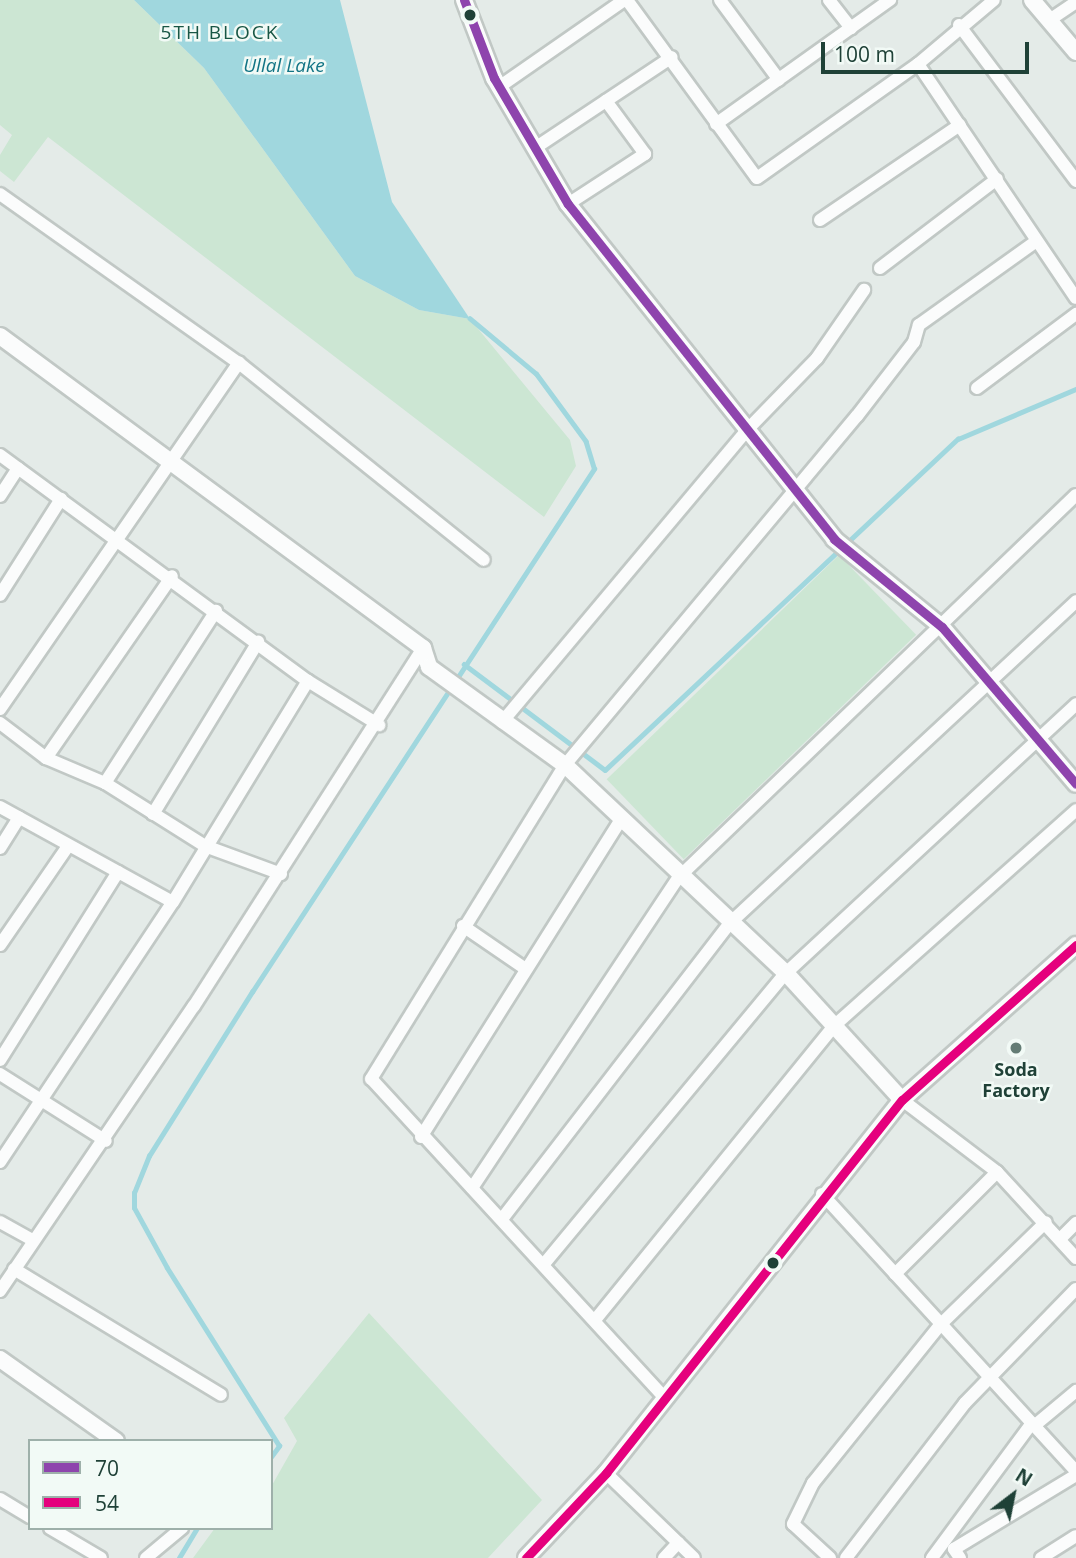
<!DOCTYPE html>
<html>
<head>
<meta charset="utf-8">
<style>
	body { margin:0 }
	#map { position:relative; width:1076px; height:1558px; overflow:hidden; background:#e4ebe8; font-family:"Open Sans",sans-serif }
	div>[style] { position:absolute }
	.green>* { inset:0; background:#cce6d3; transform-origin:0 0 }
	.water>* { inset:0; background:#a0d7de }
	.stream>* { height:4.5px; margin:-2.25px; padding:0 2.25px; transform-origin:2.25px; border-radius:2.25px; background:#a0d7de }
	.roads { filter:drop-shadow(2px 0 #c1c8c5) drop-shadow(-2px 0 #c1c8c5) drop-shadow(0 2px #c1c8c5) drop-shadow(0 -2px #c1c8c5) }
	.minor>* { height:12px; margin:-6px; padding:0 6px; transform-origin:6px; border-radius:6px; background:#fbfcfc }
	.tertiary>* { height:16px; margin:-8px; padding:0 8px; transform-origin:8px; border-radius:8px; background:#fbfcfc }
	.bus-1>* { height:9px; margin:-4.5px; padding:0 4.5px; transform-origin:4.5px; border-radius:4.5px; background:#8e44ad }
	.bus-2>* { height:9px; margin:-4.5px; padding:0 4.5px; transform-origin:4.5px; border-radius:4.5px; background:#e5007d }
	.dots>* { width:19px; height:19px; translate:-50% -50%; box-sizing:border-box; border:4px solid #f2faf6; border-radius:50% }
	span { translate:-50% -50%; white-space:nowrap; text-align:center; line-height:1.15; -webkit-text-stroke:5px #f2faf6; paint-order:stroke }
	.poi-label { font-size:18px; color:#1f4137; font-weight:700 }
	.neighbourhood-label { font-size:19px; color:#185645; letter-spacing:2px }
	.water-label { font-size:19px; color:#127485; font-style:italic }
	.legend { position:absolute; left:28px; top:1439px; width:245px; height:91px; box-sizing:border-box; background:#f2faf6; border:2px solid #9eb0aa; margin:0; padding:9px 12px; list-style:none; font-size:21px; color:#1f4137 }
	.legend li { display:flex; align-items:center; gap:14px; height:35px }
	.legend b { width:35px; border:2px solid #9eb0aa }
	.north { position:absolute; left:978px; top:1460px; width:70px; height:70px; -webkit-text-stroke:5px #f2faf6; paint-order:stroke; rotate:32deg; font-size:19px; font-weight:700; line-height:28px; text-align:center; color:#1f4137 }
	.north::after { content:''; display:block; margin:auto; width:24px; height:32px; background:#1f4137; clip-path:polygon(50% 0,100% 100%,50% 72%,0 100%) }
	.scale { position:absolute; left:821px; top:42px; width:208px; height:32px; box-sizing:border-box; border:4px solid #1f4137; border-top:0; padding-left:9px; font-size:21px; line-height:24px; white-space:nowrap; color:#1f4137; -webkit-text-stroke:5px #f2faf6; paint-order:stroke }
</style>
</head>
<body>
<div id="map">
	<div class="green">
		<div style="clip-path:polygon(0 0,134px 0,204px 68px,355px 276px,419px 310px,470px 319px,570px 440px,576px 466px,544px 517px,48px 137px,14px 182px,0 171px,0 155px,12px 135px,0 125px)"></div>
		<div style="left:839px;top:555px;width:111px;height:323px;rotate:46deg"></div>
		<div style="clip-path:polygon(369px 1313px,542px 1500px,488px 1558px,193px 1558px,215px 1528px,271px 1528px,271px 1487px,297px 1441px,284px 1418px)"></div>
	</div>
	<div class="water">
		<div style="clip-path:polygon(134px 0,340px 0,392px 202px,470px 319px,419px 310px,355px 276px,204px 68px)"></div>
	</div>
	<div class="stream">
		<div style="left:464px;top:664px;width:176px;rotate:36.9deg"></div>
		<div style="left:605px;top:770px;width:484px;rotate:-43.2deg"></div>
		<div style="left:958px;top:439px;width:128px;rotate:-23deg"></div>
		<div style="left:271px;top:1457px;width:14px;rotate:-54deg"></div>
		<div style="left:279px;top:1446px;width:210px;rotate:-122.2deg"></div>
		<div style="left:167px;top:1268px;width:68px;rotate:-118.8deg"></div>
		<div style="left:134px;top:1208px;width:15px;rotate:-90deg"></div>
		<div style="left:134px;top:1193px;width:40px;rotate:-68deg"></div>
		<div style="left:149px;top:1156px;width:194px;rotate:-57.9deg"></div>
		<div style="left:252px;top:992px;width:625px;rotate:-56.82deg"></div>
		<div style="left:594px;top:469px;width:28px;rotate:-107deg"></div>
		<div style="left:586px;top:442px;width:84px;rotate:-126.3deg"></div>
		<div style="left:536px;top:374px;width:86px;rotate:-140.2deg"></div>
		<div style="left:179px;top:1558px;width:35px;rotate:-59deg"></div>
	</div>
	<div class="roads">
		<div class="minor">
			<div style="left:627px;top:0;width:220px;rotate:53.9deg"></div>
			<div style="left:757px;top:178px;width:197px;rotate:-35.3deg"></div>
			<div style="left:918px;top:64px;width:99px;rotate:-40.1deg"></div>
			<div style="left:720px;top:0;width:99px;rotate:53.6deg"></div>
			<div style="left:829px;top:0;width:36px;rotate:52deg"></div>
			<div style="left:1048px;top:21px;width:34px;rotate:-34deg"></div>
			<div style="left:959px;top:25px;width:195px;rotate:53.1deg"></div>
			<div style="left:918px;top:64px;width:282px;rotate:56deg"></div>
			<div style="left:499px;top:87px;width:152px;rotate:-34.8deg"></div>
			<div style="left:716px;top:124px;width:214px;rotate:-35.5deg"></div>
			<div style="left:535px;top:148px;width:164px;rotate:-33.6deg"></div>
			<div style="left:0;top:194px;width:293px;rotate:35.3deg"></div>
			<div style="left:239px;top:363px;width:314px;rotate:38.8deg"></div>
			<div style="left:568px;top:204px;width:92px;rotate:-33deg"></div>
			<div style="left:645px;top:154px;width:66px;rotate:-126.3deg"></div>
			<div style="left:820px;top:220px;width:169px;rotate:-34.2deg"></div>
			<div style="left:880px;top:268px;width:147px;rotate:-37.3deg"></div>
			<div style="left:977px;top:388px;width:124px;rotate:-36.8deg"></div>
			<div style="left:0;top:455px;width:382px;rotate:36.3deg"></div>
			<div style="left:308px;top:681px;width:84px;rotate:31.8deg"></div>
			<div style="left:0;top:496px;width:33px;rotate:-57deg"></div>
			<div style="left:0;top:595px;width:114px;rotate:-57.6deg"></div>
			<div style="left:0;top:709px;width:421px;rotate:-55.4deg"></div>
			<div style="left:502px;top:722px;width:381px;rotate:-50deg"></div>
			<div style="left:747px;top:430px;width:100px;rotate:-45.8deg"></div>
			<div style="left:817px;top:358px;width:83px;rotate:-55.3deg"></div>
			<div style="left:0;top:723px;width:58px;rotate:37.3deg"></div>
			<div style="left:46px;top:758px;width:64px;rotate:23deg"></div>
			<div style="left:105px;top:783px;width:118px;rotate:32.2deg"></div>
			<div style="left:205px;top:846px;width:81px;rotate:20.2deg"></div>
			<div style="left:46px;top:758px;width:221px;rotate:-55.3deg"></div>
			<div style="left:105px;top:783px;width:205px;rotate:-57.2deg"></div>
			<div style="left:0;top:807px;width:197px;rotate:28.8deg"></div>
			<div style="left:153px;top:814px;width:202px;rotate:-58.6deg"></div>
			<div style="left:0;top:848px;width:36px;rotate:-58deg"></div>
			<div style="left:463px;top:926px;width:74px;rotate:34.5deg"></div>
			<div style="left:0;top:945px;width:120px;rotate:-55.5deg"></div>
			<div style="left:0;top:1060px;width:222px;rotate:-57.9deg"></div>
			<div style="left:0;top:1074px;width:125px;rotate:32.3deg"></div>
			<div style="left:421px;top:1137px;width:377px;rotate:-57.8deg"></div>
			<div style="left:0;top:1162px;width:312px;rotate:-56.4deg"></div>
			<div style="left:173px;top:902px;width:259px;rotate:-58.6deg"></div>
			<div style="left:997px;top:1172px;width:117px;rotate:47.4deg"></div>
			<div style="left:472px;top:1188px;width:374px;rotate:-56.4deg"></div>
			<div style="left:679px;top:877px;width:551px;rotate:-43.9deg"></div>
			<div style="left:822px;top:1194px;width:376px;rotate:47.5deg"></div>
			<div style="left:502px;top:1219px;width:374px;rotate:-52.4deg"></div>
			<div style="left:730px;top:923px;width:473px;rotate:-42.9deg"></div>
			<div style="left:0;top:1222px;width:35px;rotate:29deg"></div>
			<div style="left:1060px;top:1239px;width:23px;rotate:-45deg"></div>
			<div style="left:544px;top:1264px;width:378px;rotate:-50.3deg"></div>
			<div style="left:786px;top:973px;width:396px;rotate:-42.8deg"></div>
			<div style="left:14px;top:1269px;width:242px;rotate:31.3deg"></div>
			<div style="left:895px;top:1274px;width:144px;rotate:-45deg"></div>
			<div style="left:997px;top:1172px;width:119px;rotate:-142.8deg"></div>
			<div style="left:0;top:1291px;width:345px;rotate:-55.8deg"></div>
			<div style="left:194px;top:1006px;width:425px;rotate:-57.4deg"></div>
			<div style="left:595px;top:1320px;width:380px;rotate:-50.9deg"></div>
			<div style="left:835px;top:1025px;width:323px;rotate:-41.7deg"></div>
			<div style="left:663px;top:1396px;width:431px;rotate:-132.6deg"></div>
			<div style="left:371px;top:1079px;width:369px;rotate:-58.3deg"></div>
			<div style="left:565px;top:765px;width:455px;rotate:-50.1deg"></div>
			<div style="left:857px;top:416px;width:93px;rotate:-52.4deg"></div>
			<div style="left:914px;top:342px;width:18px;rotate:-74deg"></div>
			<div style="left:919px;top:325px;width:143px;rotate:-35.6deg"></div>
			<div style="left:1034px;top:1426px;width:55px;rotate:-39.8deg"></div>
			<div style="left:606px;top:1473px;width:122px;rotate:44deg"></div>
			<div style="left:0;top:1499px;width:35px;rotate:31deg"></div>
			<div style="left:50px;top:1528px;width:59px;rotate:30.5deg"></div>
			<div style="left:146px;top:1558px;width:47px;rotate:-39.8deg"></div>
			<div style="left:664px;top:1558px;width:21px;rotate:-47deg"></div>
			<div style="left:830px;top:1558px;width:50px;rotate:-137.4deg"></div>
			<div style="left:793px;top:1524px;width:46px;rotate:-64deg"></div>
			<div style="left:813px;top:1483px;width:204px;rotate:-51.2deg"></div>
			<div style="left:941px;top:1324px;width:146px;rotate:-44.2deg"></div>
			<div style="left:846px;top:1558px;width:195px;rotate:-52.5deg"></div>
			<div style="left:965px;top:1403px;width:159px;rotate:-45.8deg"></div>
			<div style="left:932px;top:1558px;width:168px;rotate:-53.5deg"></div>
			<div style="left:960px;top:1558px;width:11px;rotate:-124deg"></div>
			<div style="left:954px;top:1549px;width:143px;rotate:-31.2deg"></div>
			<div style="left:1041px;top:1558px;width:41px;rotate:-32.2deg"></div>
		</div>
		<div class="tertiary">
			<div style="left:464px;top:0;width:84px;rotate:69deg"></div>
			<div style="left:494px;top:78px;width:146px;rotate:59.6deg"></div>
			<div style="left:568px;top:204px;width:428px;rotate:51.5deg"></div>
			<div style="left:834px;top:539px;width:139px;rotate:39.2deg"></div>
			<div style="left:942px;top:627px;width:206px;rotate:49.5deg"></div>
			<div style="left:1032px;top:0;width:68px;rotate:49.8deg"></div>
			<div style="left:0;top:336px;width:526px;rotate:36.41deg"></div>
			<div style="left:423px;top:648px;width:20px;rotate:72deg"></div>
			<div style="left:429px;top:667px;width:168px;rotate:35.8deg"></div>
			<div style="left:565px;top:765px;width:303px;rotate:43.3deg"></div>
			<div style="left:786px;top:973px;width:172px;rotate:47.6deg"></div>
			<div style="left:0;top:1359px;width:142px;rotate:35.3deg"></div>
			<div style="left:526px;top:1558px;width:117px;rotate:-46.7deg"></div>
			<div style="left:606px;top:1473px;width:476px;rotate:-51.6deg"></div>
			<div style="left:902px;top:1100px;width:233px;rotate:-41.7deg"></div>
		</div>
	</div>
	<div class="bus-1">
		<div style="left:464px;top:0;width:84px;rotate:69deg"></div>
		<div style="left:494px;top:78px;width:146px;rotate:59.6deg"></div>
		<div style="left:568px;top:204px;width:428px;rotate:51.5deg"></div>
		<div style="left:834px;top:539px;width:139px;rotate:39.2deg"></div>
		<div style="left:942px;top:627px;width:206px;rotate:49.5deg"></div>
	</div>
	<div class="bus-2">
		<div style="left:526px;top:1558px;width:117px;rotate:-46.7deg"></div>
		<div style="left:606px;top:1473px;width:476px;rotate:-51.6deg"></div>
		<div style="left:902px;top:1100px;width:233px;rotate:-41.7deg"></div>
	</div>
	<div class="dots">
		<div style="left:470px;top:15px;background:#1f4137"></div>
		<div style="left:1016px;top:1048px;background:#647c75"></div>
		<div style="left:773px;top:1263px;background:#1f4137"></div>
	</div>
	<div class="poi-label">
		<span style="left:1016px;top:1080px">Soda<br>Factory</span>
	</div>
	<div class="neighbourhood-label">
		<span style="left:220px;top:33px">5TH BLOCK</span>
	</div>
	<div class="water-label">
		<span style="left:284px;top:66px">Ullal Lake</span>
	</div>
	<ul class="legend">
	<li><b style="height:9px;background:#8e44ad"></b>70</li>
	<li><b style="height:9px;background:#e5007d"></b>54</li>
	</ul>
	<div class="north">N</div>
	<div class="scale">100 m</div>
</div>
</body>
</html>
